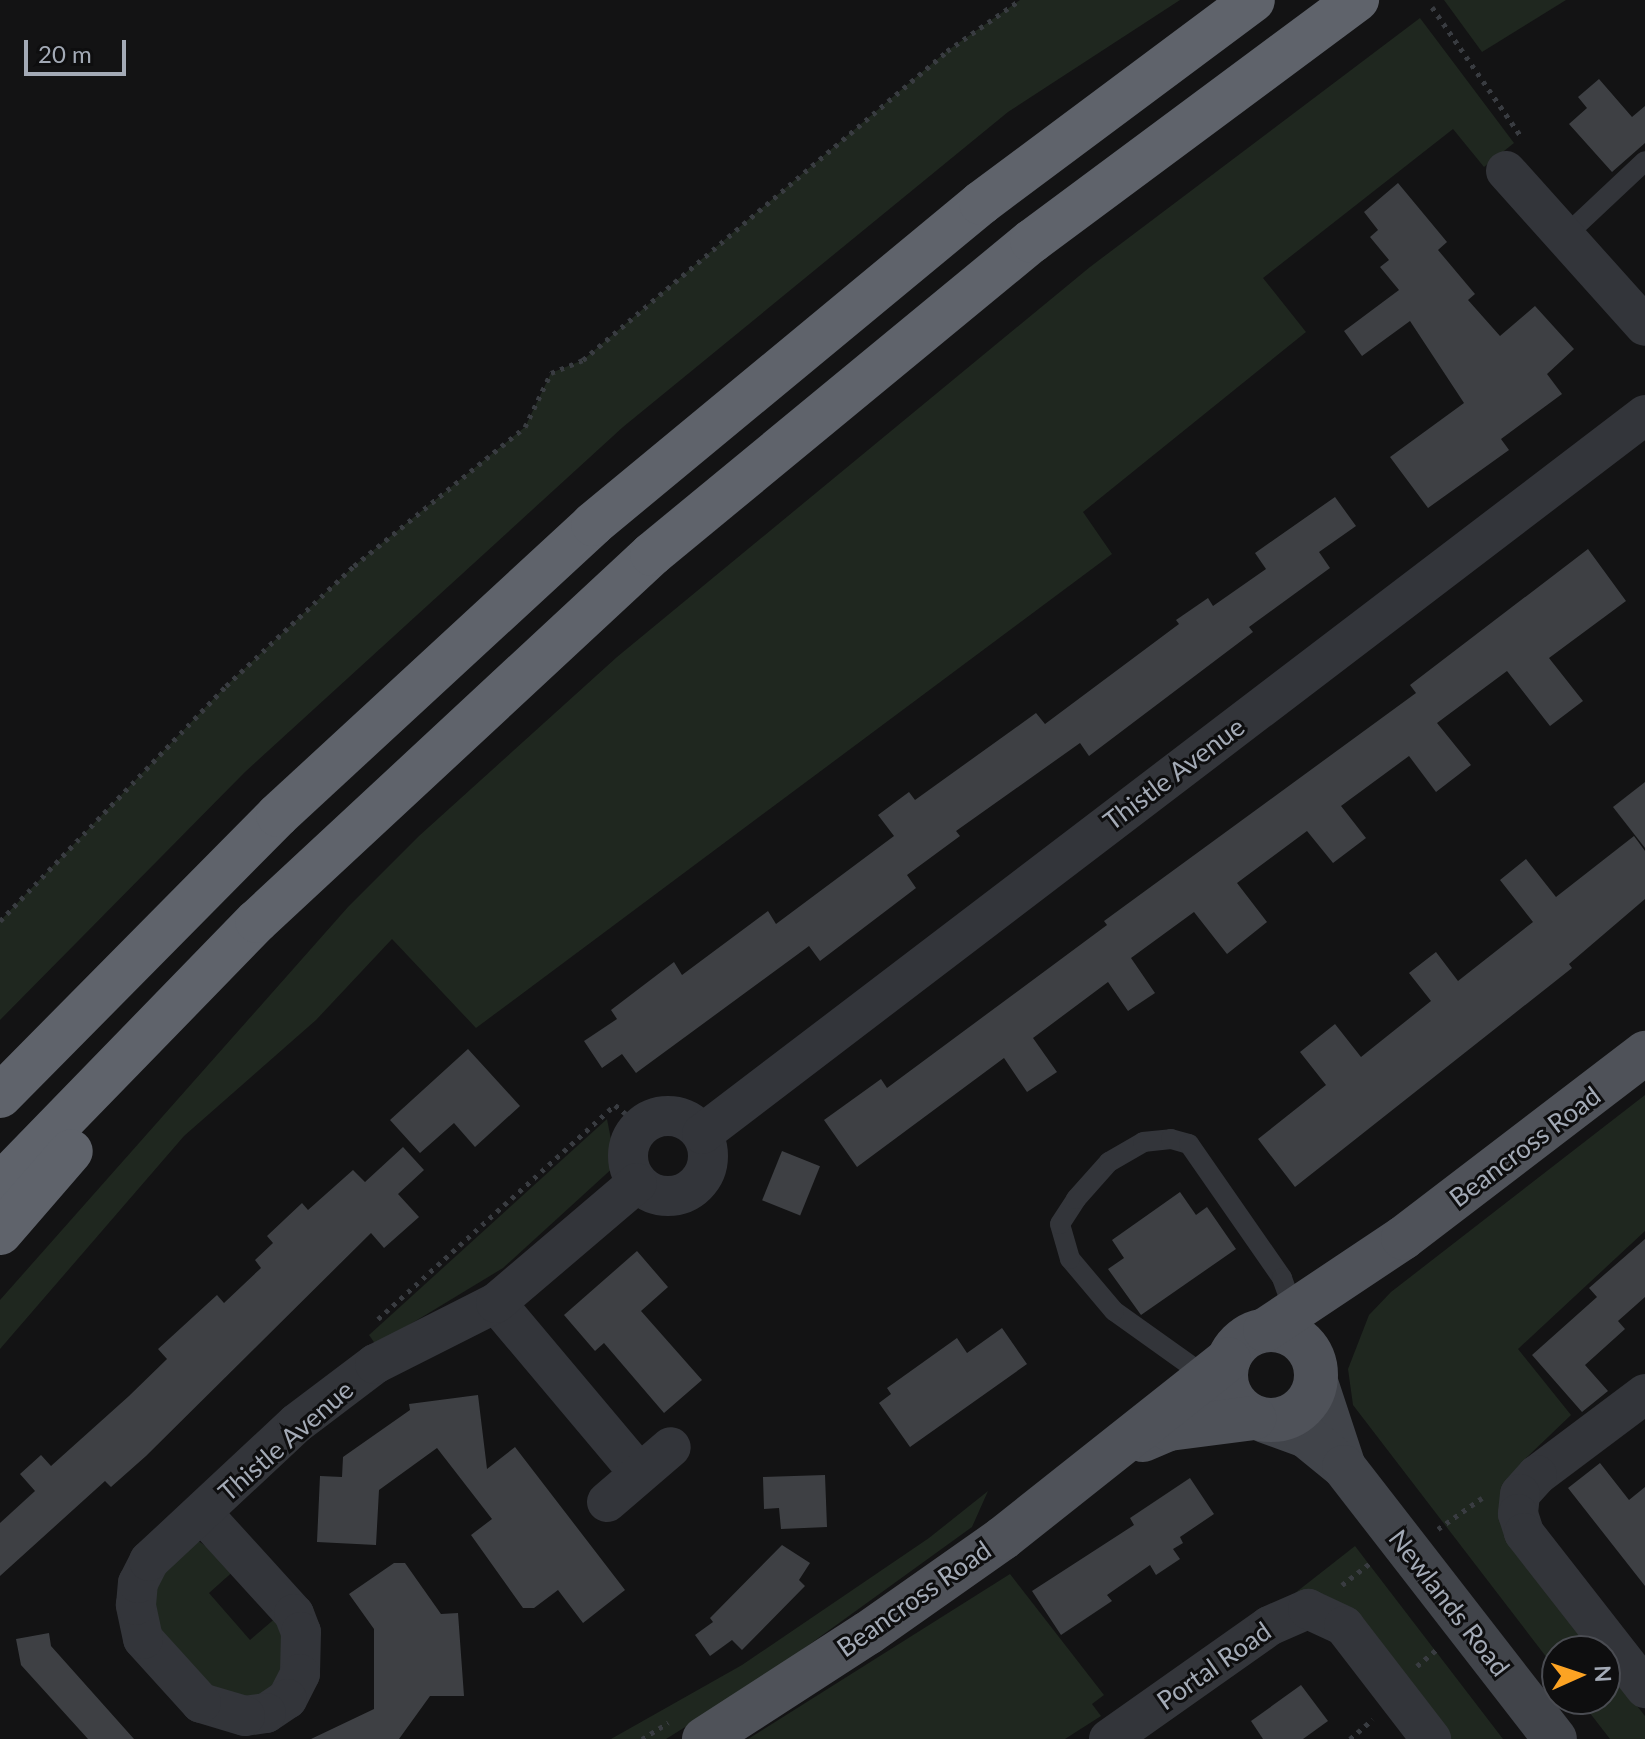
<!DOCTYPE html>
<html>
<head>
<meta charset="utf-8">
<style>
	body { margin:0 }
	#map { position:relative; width:1645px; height:1739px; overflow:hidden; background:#131314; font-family:Lato,sans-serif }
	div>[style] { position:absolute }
	.green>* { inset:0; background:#1f271f }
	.building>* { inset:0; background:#3e4044; transform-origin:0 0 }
	.path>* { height:5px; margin-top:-2.5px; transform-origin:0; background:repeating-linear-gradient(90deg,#393c41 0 4px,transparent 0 10px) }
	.service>* { height:20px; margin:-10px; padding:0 10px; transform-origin:10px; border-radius:10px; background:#33353a }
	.minor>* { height:40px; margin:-20px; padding:0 20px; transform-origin:20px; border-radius:20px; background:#33353a }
	.minor>.ring { margin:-20px; padding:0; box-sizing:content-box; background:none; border:40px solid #33353a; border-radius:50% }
	.secondary>* { height:44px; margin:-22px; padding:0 22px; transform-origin:22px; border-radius:22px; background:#41444a }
	.primary>* { height:44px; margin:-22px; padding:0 22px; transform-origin:22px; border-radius:22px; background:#4f5259 }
	.primary>.ring { margin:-22px; padding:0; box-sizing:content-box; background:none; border:44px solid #4f5259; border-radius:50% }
	.motorway>* { height:44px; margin:-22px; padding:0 22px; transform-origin:22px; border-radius:22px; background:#5f636b }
	span { translate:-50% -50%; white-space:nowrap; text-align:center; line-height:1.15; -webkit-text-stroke:6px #0e0e0f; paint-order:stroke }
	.street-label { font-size:26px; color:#a3aab6 }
	.north { position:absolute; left:1541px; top:1635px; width:80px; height:80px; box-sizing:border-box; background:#0e0e0f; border:2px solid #4a4c52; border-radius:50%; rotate:87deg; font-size:22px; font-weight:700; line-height:32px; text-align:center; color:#a3aab6 }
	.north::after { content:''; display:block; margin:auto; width:28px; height:36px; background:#fca323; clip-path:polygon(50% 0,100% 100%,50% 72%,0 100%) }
	.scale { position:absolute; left:24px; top:40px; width:102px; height:36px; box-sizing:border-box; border:4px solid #a3aab6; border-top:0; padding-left:10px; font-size:24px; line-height:28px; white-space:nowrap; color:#a3aab6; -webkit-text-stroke:6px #0e0e0f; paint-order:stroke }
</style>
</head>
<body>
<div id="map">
	<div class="green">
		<div style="clip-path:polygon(1020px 0,1180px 0,1008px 112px,623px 427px,245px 772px,0 1020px,0 921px,226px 686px,354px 566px,525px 427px,551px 373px,583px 360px,947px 51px)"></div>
		<div style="clip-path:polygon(1444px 0,1566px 0,1482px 52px)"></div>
		<div style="clip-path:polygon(1420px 18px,1514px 143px,1484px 167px,1453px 129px,1263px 278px,1306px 332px,1083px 512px,1112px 554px,476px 1028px,392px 939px,316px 1020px,184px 1136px,0 1349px,0 1300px,348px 907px,419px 836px,617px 657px,1090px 267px)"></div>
		<div style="clip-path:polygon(1645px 1095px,1645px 1231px,1518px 1349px,1571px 1415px,1525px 1459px,1506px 1498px,1594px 1651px,1557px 1651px,1557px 1671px,1353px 1405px,1348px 1369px,1369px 1315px,1391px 1292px)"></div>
		<div style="clip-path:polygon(607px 1119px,616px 1165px,503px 1268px,376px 1345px,369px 1335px)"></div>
		<div style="clip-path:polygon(988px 1491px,972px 1527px,756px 1683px,666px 1739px,611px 1739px,742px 1665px,929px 1538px)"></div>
		<div style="clip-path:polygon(197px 1540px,237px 1568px,209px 1593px,250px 1640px,278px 1616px,289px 1649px,273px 1691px,251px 1700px,216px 1693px,156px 1631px,152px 1597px,160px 1574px)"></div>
		<div style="clip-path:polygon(1355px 1546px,1503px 1739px,1451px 1739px,1353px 1613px,1323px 1594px,1290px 1597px)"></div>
		<div style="clip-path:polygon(1010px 1574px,1104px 1695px,1092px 1704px,1101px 1716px,1065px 1739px,748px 1739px)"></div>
		<div style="clip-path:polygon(1605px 1665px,1645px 1716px,1645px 1739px,1610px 1739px,1579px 1699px,1605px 1699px)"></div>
	</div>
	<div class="building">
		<div style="clip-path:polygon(1599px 79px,1632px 117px,1645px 106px,1645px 143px,1612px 172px,1569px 124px,1587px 108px,1578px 97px)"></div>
		<div style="clip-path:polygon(1398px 183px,1447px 242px,1438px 250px,1475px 294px,1468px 300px,1500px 336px,1535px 306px,1574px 349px,1547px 374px,1562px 394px,1501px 439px,1509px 450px,1428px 508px,1390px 457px,1464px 403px,1410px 321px,1362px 356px,1344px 331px,1399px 290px,1380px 267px,1389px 260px,1370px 237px,1378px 230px,1364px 212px)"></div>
		<div style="clip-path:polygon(1335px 497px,1356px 526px,1319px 552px,1330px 568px,1249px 627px,1253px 632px,1089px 756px,1080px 743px,956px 831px,960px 836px,907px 875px,916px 888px,820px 961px,809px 946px,636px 1073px,622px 1054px,602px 1068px,584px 1041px,617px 1019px,611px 1010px,674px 962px,682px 975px,768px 911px,776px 924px,894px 836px,878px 815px,909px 792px,915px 800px,1036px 713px,1045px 724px,1179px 624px,1176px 620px,1208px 598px,1213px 606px,1266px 569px,1255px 553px)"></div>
		<div style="clip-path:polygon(1588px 549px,1626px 601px,1549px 658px,1583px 701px,1550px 726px,1507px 671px,1437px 723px,1471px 765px,1436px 792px,1409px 756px,1341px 806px,1366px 838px,1333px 863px,1307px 831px,1237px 883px,1267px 922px,1227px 954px,1194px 912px,1131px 958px,1155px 993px,1128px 1011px,1108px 982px,1033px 1038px,1057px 1072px,1027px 1092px,1004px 1058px,857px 1167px,824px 1120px,881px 1079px,887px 1088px,1107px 925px,1104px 921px,1416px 693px,1410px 685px)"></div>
		<div style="clip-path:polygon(1645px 782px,1645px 848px,1613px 807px)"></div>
		<div style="clip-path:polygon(1634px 836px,1645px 851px,1645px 899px,1569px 964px,1572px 968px,1295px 1187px,1258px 1139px,1326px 1085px,1300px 1052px,1335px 1024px,1361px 1057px,1431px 1001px,1409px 973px,1436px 952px,1458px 981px,1533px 922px,1500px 880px,1526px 859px,1556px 897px)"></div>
		<div style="clip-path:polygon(468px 1049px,520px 1106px,475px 1147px,454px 1123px,420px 1153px,390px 1120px)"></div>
		<div style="clip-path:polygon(403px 1147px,424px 1170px,398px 1194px,419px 1217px,384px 1248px,371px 1233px,146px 1456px,111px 1487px,105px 1481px,0 1576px,0 1523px,35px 1491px,20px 1474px,41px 1455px,51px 1466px,129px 1396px,167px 1359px,158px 1349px,217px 1295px,224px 1303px,261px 1268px,255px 1260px,273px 1243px,267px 1236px,302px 1203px,308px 1210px,353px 1170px,365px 1182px)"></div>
		<div style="left:782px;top:1151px;width:41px;height:53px;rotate:22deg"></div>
		<div style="clip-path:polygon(1180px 1192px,1196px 1215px,1207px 1207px,1236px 1249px,1141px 1315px,1108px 1269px,1124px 1258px,1112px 1240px)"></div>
		<div style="clip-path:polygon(1645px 1239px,1645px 1297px,1618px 1321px,1625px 1329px,1585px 1365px,1608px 1391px,1582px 1412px,1532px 1355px,1597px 1297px,1589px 1288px)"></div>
		<div style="clip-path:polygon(637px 1251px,668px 1287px,641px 1311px,702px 1380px,664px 1413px,604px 1343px,595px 1351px,564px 1315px)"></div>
		<div style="clip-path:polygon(1002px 1328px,1027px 1364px,910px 1447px,879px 1403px,891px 1394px,887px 1388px,957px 1338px,967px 1353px)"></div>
		<div style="clip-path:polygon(478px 1395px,487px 1469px,515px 1447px,625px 1590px,583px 1623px,558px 1590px,534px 1608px,523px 1608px,471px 1535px,492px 1519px,437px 1448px,379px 1490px,376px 1545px,317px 1542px,320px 1476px,342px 1477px,343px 1457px,410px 1410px,409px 1404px)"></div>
		<div style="clip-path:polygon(1600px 1463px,1629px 1500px,1645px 1487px,1645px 1586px,1568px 1488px)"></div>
		<div style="clip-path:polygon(825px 1475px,827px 1527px,781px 1529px,779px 1508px,764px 1509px,763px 1477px)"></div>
		<div style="clip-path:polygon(1190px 1478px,1214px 1514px,1180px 1537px,1183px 1543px,1173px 1549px,1180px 1559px,1156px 1575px,1150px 1565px,1107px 1595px,1112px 1601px,1061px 1635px,1032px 1591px,1134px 1525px,1130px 1518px)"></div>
		<div style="clip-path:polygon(782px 1545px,810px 1563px,799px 1580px,805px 1586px,742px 1650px,732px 1640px,710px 1656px,695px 1635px,713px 1622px,710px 1618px)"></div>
		<div style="clip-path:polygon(394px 1563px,405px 1563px,441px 1614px,458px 1613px,464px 1696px,430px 1696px,399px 1739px,311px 1739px,374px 1709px,374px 1629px,349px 1594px)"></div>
		<div style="clip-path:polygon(49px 1633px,51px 1646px,134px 1739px,88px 1739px,21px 1665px,16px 1639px)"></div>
		<div style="clip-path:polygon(1301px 1685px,1328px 1721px,1303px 1739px,1263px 1739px,1251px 1721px)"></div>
	</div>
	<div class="path">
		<div style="left:1432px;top:7px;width:159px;rotate:55.5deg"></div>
		<div style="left:0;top:921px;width:326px;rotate:-46.1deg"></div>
		<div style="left:226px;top:686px;width:175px;rotate:-43.2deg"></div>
		<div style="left:354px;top:566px;width:220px;rotate:-39.1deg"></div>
		<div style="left:525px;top:427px;width:60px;rotate:-64.3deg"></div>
		<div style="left:551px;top:373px;width:35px;rotate:-22deg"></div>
		<div style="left:583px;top:360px;width:477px;rotate:-40.3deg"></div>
		<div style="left:947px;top:51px;width:89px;rotate:-34.9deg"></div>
		<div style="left:378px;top:1319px;width:319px;rotate:-42.1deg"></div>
		<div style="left:615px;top:1105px;width:32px;rotate:39deg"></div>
		<div style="left:1438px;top:1529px;width:54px;rotate:-35.2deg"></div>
		<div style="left:1342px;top:1585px;width:37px;rotate:-38deg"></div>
		<div style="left:1417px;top:1666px;width:26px;rotate:-40deg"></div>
		<div style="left:642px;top:1739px;width:31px;rotate:-32deg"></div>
		<div style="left:1350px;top:1739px;width:30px;rotate:-41deg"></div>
	</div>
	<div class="service">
		<div style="left:1563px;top:238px;width:112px;rotate:-43.2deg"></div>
		<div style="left:1229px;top:1393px;width:141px;rotate:-144.5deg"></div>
		<div style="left:1114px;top:1311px;width:68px;rotate:-130.2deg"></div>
		<div style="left:1070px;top:1259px;width:36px;rotate:-106deg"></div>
		<div style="left:1060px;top:1224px;width:30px;rotate:-57deg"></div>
		<div style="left:1076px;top:1199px;width:50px;rotate:-48.3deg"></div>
		<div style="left:1109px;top:1162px;width:39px;rotate:-30deg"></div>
		<div style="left:1143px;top:1142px;width:28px;rotate:-6deg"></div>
		<div style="left:1171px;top:1139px;width:19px;rotate:16deg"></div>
		<div style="left:1189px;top:1144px;width:163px;rotate:55.2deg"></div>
		<div style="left:1282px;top:1278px;width:74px;rotate:70.3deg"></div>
	</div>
	<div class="minor">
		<div style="left:1506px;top:171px;width:208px;rotate:48.1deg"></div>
		<div class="ring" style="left:628px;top:1116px;width:40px;height:40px"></div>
		<div style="left:702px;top:1134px;width:1186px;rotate:-37.32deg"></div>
		<div style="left:496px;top:1303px;width:222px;rotate:49.9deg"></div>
		<div style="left:1645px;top:1394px;width:135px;rotate:143.1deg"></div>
		<div style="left:1537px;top:1475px;width:25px;rotate:132deg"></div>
		<div style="left:1520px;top:1494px;width:20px;rotate:96deg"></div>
		<div style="left:1518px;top:1514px;width:20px;rotate:72deg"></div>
		<div style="left:1524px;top:1533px;width:197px;rotate:52deg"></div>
		<div style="left:607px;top:1502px;width:84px;rotate:-40.7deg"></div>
		<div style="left:203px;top:1514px;width:135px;rotate:47.7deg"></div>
		<div style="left:294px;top:1614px;width:19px;rotate:69deg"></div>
		<div style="left:301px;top:1632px;width:42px;rotate:91.4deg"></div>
		<div style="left:300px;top:1674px;width:28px;rotate:117deg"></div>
		<div style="left:287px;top:1699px;width:25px;rotate:146deg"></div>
		<div style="left:266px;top:1713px;width:21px;rotate:172deg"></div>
		<div style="left:245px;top:1716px;width:46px;rotate:-163.5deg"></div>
		<div style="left:201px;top:1703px;width:86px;rotate:-132.2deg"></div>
		<div style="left:143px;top:1639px;width:35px;rotate:-102deg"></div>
		<div style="left:136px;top:1605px;width:22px;rotate:-85deg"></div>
		<div style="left:138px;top:1583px;width:25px;rotate:-63deg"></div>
		<div style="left:149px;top:1561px;width:202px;rotate:-43deg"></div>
		<div style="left:297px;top:1423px;width:98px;rotate:-37.1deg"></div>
		<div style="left:375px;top:1364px;width:136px;rotate:-26.8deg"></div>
		<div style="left:496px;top:1303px;width:185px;rotate:-40.4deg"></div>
		<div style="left:1109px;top:1739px;width:196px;rotate:-35.2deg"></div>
		<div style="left:1269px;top:1626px;width:43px;rotate:-23.6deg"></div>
		<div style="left:1308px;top:1609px;width:40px;rotate:25deg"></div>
		<div style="left:1344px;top:1626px;width:143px;rotate:52.4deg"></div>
	</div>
	<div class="secondary">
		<div style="left:1316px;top:1382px;width:86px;rotate:71.8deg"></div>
		<div style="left:1265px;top:1421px;width:44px;rotate:20.1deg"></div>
		<div style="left:1306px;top:1436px;width:49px;rotate:39.2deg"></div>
		<div style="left:1344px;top:1467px;width:344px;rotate:52.2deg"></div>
	</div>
	<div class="primary">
		<div class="ring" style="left:1226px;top:1330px;width:46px;height:46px"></div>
		<div style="left:1265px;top:1330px;width:166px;rotate:-33.7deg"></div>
		<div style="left:1403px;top:1238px;width:305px;rotate:-37.4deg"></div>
		<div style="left:1143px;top:1440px;width:28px;rotate:-23deg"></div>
		<div style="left:1169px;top:1429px;width:86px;rotate:-7.4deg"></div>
		<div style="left:704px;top:1739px;width:195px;rotate:-32.9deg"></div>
		<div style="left:868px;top:1633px;width:165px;rotate:-35.1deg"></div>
		<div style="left:1003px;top:1538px;width:288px;rotate:-38.4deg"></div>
	</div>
	<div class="motorway">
		<div style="left:0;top:1096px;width:395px;rotate:-45.3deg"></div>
		<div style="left:278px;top:815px;width:429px;rotate:-42.7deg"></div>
		<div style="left:593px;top:524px;width:504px;rotate:-39.6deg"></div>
		<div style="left:981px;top:203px;width:339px;rotate:-36.7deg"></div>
		<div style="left:0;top:1185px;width:368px;rotate:-45.8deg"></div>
		<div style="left:257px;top:921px;width:539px;rotate:-42.9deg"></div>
		<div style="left:652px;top:554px;width:492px;rotate:-39.5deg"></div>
		<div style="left:1032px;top:241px;width:405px;rotate:-36.6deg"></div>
		<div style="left:0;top:1233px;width:108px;rotate:-49.1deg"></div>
	</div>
	<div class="street-label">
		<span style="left:1174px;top:774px;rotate:-37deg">Thistle Avenue</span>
		<span style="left:1525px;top:1147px;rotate:-37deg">Beancross Road</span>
		<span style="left:286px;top:1441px;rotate:-41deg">Thistle Avenue</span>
		<span style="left:914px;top:1599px;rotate:-35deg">Beancross Road</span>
		<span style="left:1449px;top:1603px;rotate:52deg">Newlands Road</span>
		<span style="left:1214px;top:1666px;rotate:-35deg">Portal Road</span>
	</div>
	<div class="north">N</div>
	<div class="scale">20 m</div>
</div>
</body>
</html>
